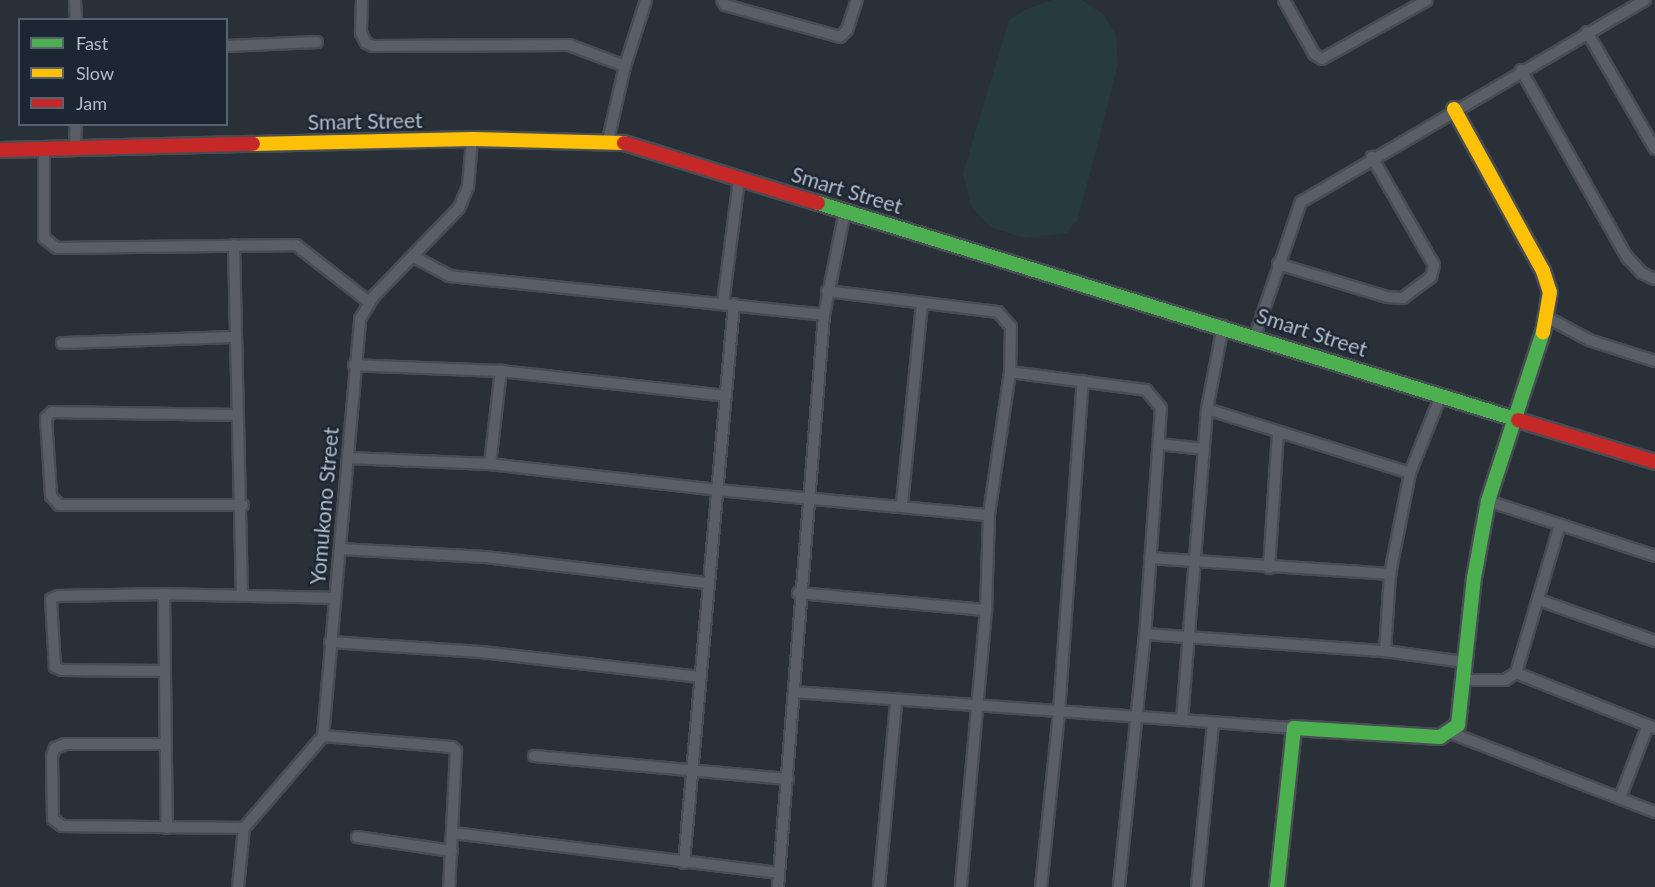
<!DOCTYPE html>
<html>
<head>
<meta charset="utf-8">
<style>
	body { margin:0 }
	#map { position:relative; width:1655px; height:887px; overflow:hidden; background:#2a3038; font-family:Lato,sans-serif }
	div>[style] { position:absolute }
	.green>* { inset:0; background:#273a3e }
	.roads { filter:drop-shadow(2px 0 #484c53) drop-shadow(-2px 0 #484c53) drop-shadow(0 2px #484c53) drop-shadow(0 -2px #484c53) }
	.street>* { height:10px; margin:-5px; padding:0 5px; transform-origin:5px; border-radius:5px; background:#5a5e66 }
	.fast>* { height:14px; margin:-7px; padding:0 7px; transform-origin:7px; border-radius:7px; background:#4caf50 }
	.slow>* { height:14px; margin:-7px; padding:0 7px; transform-origin:7px; border-radius:7px; background:#ffc107 }
	.jam>* { height:14px; margin:-7px; padding:0 7px; transform-origin:7px; border-radius:7px; background:#c62828 }
	span { translate:-50% -50%; white-space:nowrap; text-align:center; line-height:1.15; -webkit-text-stroke:5px #1d2633; paint-order:stroke }
	.street-label { font-size:21px; color:#b4bcc9 }
	.legend { position:absolute; left:18px; top:18px; width:210px; height:108px; box-sizing:border-box; background:#1d2633; border:2px solid #59626f; margin:0; padding:8px 10px; list-style:none; font-size:18px; color:#b4bcc9 }
	.legend li { display:flex; align-items:center; gap:12px; height:30px }
	.legend b { width:30px; border:2px solid #59626f }
</style>
</head>
<body>
<div id="map">
	<div class="green">
		<div style="clip-path:polygon(1052px 0,1082px 0,1103px 14px,1116px 35px,1118px 64px,1078px 219px,1066px 233px,1024px 238px,990px 227px,971px 206px,963px 173px,1009px 20px,1024px 10px)"></div>
	</div>
	<div class="roads">
		<div class="street">
			<div style="left:75px;top:0;width:20px;rotate:87deg"></div>
			<div style="left:362px;top:0;width:33px;rotate:92deg"></div>
			<div style="left:361px;top:33px;width:11px;rotate:63deg"></div>
			<div style="left:366px;top:43px;width:8px;rotate:23deg"></div>
			<div style="left:373px;top:46px;width:196px;rotate:-0.3deg"></div>
			<div style="left:569px;top:45px;width:60px;rotate:20.6deg"></div>
			<div style="left:722px;top:0;width:6px;rotate:59deg"></div>
			<div style="left:725px;top:5px;width:119px;rotate:15.5deg"></div>
			<div style="left:840px;top:37px;width:10px;rotate:-45deg"></div>
			<div style="left:847px;top:30px;width:32px;rotate:-72deg"></div>
			<div style="left:1284px;top:0;width:62px;rotate:60.9deg"></div>
			<div style="left:1314px;top:54px;width:9px;rotate:32deg"></div>
			<div style="left:1322px;top:59px;width:120px;rotate:-29.3deg"></div>
			<div style="left:1587px;top:32px;width:135px;rotate:59.8deg"></div>
			<div style="left:226px;top:46px;width:91px;rotate:-2.5deg"></div>
			<div style="left:1521px;top:70px;width:215px;rotate:60.5deg"></div>
			<div style="left:1627px;top:257px;width:22px;rotate:47deg"></div>
			<div style="left:1642px;top:273px;width:14px;rotate:25deg"></div>
			<div style="left:608px;top:140px;width:76px;rotate:-77.1deg"></div>
			<div style="left:625px;top:66px;width:69px;rotate:-72.3deg"></div>
			<div style="left:44px;top:148px;width:90px;rotate:90deg"></div>
			<div style="left:44px;top:238px;width:16px;rotate:38deg"></div>
			<div style="left:57px;top:248px;width:239px;rotate:-0.7deg"></div>
			<div style="left:296px;top:245px;width:93px;rotate:38deg"></div>
			<div style="left:75px;top:148px;width:24px;rotate:-88deg"></div>
			<div style="left:234px;top:245px;width:350px;rotate:88.7deg"></div>
			<div style="left:414px;top:257px;width:40px;rotate:28deg"></div>
			<div style="left:449px;top:276px;width:377px;rotate:5.9deg"></div>
			<div style="left:1278px;top:264px;width:114px;rotate:16.8deg"></div>
			<div style="left:1387px;top:297px;width:16px;rotate:4deg"></div>
			<div style="left:1403px;top:298px;width:35px;rotate:-37deg"></div>
			<div style="left:1431px;top:277px;width:12px;rotate:-76deg"></div>
			<div style="left:1434px;top:265px;width:125px;rotate:-119.9deg"></div>
			<div style="left:827px;top:291px;width:172px;rotate:7deg"></div>
			<div style="left:998px;top:312px;width:20px;rotate:49deg"></div>
			<div style="left:1011px;top:327px;width:45px;rotate:91.3deg"></div>
			<div style="left:1010px;top:372px;width:145px;rotate:98.4deg"></div>
			<div style="left:989px;top:515px;width:95px;rotate:91.8deg"></div>
			<div style="left:986px;top:610px;width:278px;rotate:95.2deg"></div>
			<div style="left:723px;top:303px;width:124px;rotate:-82.6deg"></div>
			<div style="left:1548px;top:318px;width:47px;rotate:28.2deg"></div>
			<div style="left:1589px;top:340px;width:69px;rotate:17.7deg"></div>
			<div style="left:1255px;top:336px;width:142px;rotate:-71.1deg"></div>
			<div style="left:1301px;top:202px;width:399px;rotate:-30.4deg"></div>
			<div style="left:62px;top:343px;width:173px;rotate:-2deg"></div>
			<div style="left:501px;top:371px;width:226px;rotate:6.3deg"></div>
			<div style="left:1010px;top:372px;width:137px;rotate:7.5deg"></div>
			<div style="left:1146px;top:390px;width:23px;rotate:50deg"></div>
			<div style="left:1161px;top:408px;width:227px;rotate:94deg"></div>
			<div style="left:1145px;top:634px;width:254px;rotate:95.9deg"></div>
			<div style="left:1207px;top:409px;width:213px;rotate:17.5deg"></div>
			<div style="left:238px;top:415px;width:186px;rotate:-179.1deg"></div>
			<div style="left:52px;top:412px;width:8px;rotate:135deg"></div>
			<div style="left:46px;top:418px;width:78px;rotate:86.3deg"></div>
			<div style="left:51px;top:496px;width:12px;rotate:48deg"></div>
			<div style="left:59px;top:505px;width:184px"></div>
			<div style="left:1159px;top:444px;width:45px;rotate:6.3deg"></div>
			<div style="left:348px;top:458px;width:142px;rotate:2.4deg"></div>
			<div style="left:490px;top:464px;width:94px;rotate:-83.3deg"></div>
			<div style="left:501px;top:371px;width:147px;rotate:-177.7deg"></div>
			<div style="left:490px;top:464px;width:228px;rotate:6.5deg"></div>
			<div style="left:717px;top:490px;width:273px;rotate:5.3deg"></div>
			<div style="left:1488px;top:501px;width:176px;rotate:18.2deg"></div>
			<div style="left:902px;top:504px;width:202px;rotate:-84.3deg"></div>
			<div style="left:340px;top:549px;width:145px;rotate:3.2deg"></div>
			<div style="left:485px;top:557px;width:223px;rotate:6.7deg"></div>
			<div style="left:1150px;top:558px;width:241px;rotate:3.8deg"></div>
			<div style="left:1269px;top:568px;width:134px;rotate:-86.2deg"></div>
			<div style="left:798px;top:593px;width:189px;rotate:5.2deg"></div>
			<div style="left:164px;top:594px;width:234px;rotate:89.3deg"></div>
			<div style="left:1539px;top:600px;width:123px;rotate:19.5deg"></div>
			<div style="left:1145px;top:634px;width:241px;rotate:4.1deg"></div>
			<div style="left:1385px;top:651px;width:80px;rotate:7.9deg"></div>
			<div style="left:330px;top:642px;width:151px;rotate:3.8deg"></div>
			<div style="left:481px;top:652px;width:221px;rotate:6.5deg"></div>
			<div style="left:1385px;top:651px;width:77px;rotate:-86.3deg"></div>
			<div style="left:1390px;top:574px;width:103px;rotate:-78.8deg"></div>
			<div style="left:1410px;top:473px;width:84px;rotate:-68.3deg"></div>
			<div style="left:164px;top:671px;width:102px;rotate:-179.4deg"></div>
			<div style="left:62px;top:670px;width:8px;rotate:-157deg"></div>
			<div style="left:55px;top:667px;width:68px;rotate:-93.4deg"></div>
			<div style="left:51px;top:599px;width:8px;rotate:-23deg"></div>
			<div style="left:58px;top:596px;width:106px;rotate:-1.1deg"></div>
			<div style="left:164px;top:594px;width:171px;rotate:1.3deg"></div>
			<div style="left:1516px;top:673px;width:155px;rotate:-73.5deg"></div>
			<div style="left:1463px;top:680px;width:42px"></div>
			<div style="left:1505px;top:680px;width:13px;rotate:-32deg"></div>
			<div style="left:1516px;top:673px;width:149px;rotate:21.6deg"></div>
			<div style="left:795px;top:692px;width:500px;rotate:4.13deg"></div>
			<div style="left:1182px;top:720px;width:312px;rotate:-85.4deg"></div>
			<div style="left:1207px;top:409px;width:85px;rotate:-79.1deg"></div>
			<div style="left:1451px;top:733px;width:219px;rotate:21.2deg"></div>
			<div style="left:323px;top:736px;width:129px;rotate:4.9deg"></div>
			<div style="left:452px;top:747px;width:6px;rotate:45deg"></div>
			<div style="left:456px;top:751px;width:136px;rotate:92.9deg"></div>
			<div style="left:166px;top:744px;width:101px;rotate:180deg"></div>
			<div style="left:65px;top:744px;width:11px;rotate:158deg"></div>
			<div style="left:55px;top:748px;width:9px;rotate:111deg"></div>
			<div style="left:52px;top:756px;width:63px;rotate:89.1deg"></div>
			<div style="left:53px;top:819px;width:11px;rotate:38deg"></div>
			<div style="left:62px;top:826px;width:182px;rotate:0.6deg"></div>
			<div style="left:534px;top:756px;width:255px;rotate:5.2deg"></div>
			<div style="left:1620px;top:798px;width:78px;rotate:-69deg"></div>
			<div style="left:453px;top:833px;width:328px;rotate:7deg"></div>
			<div style="left:357px;top:837px;width:96px;rotate:8.4deg"></div>
			<div style="left:684px;top:863px;width:561px;rotate:-84.89deg"></div>
			<div style="left:238px;top:887px;width:59px;rotate:-84.2deg"></div>
			<div style="left:244px;top:828px;width:121px;rotate:-49.3deg"></div>
			<div style="left:323px;top:736px;width:419px;rotate:-84.9deg"></div>
			<div style="left:360px;top:319px;width:26px;rotate:-59deg"></div>
			<div style="left:373px;top:297px;width:124px;rotate:-46deg"></div>
			<div style="left:459px;top:208px;width:23px;rotate:-67deg"></div>
			<div style="left:468px;top:187px;width:48px;rotate:-85.2deg"></div>
			<div style="left:778px;top:887px;width:574px;rotate:-85.4deg"></div>
			<div style="left:824px;top:315px;width:106px;rotate:-78.6deg"></div>
			<div style="left:879px;top:887px;width:186px;rotate:-84.7deg"></div>
			<div style="left:1041px;top:887px;width:176px;rotate:-84.1deg"></div>
			<div style="left:1059px;top:712px;width:332px;rotate:-85.9deg"></div>
			<div style="left:1197px;top:887px;width:164px;rotate:-84.4deg"></div>
		</div>
		<div class="fast">
			<div style="left:818px;top:203px;width:733px;rotate:17.22deg"></div>
			<div style="left:1277px;top:887px;width:160px;rotate:-83.9deg"></div>
			<div style="left:1294px;top:728px;width:146px;rotate:3.5deg"></div>
			<div style="left:1440px;top:737px;width:22px;rotate:-34deg"></div>
			<div style="left:1458px;top:725px;width:148px;rotate:-83.8deg"></div>
			<div style="left:1474px;top:578px;width:78px;rotate:-79.7deg"></div>
			<div style="left:1488px;top:501px;width:178px;rotate:-72deg"></div>
		</div>
		<div class="slow">
			<div style="left:1454px;top:109px;width:185px;rotate:61.2deg"></div>
			<div style="left:1543px;top:271px;width:22px;rotate:72deg"></div>
			<div style="left:1550px;top:292px;width:41px;rotate:99.9deg"></div>
			<div style="left:253px;top:144px;width:219px;rotate:-1.3deg"></div>
			<div style="left:472px;top:139px;width:152px;rotate:1.5deg"></div>
		</div>
		<div class="jam">
			<div style="left:624px;top:143px;width:203px;rotate:17.2deg"></div>
			<div style="left:0;top:150px;width:253px;rotate:-1.4deg"></div>
			<div style="left:1518px;top:420px;width:143px;rotate:17deg"></div>
		</div>
	</div>
	<div class="street-label">
		<span style="left:365px;top:121px;rotate:-1deg">Smart Street</span>
		<span style="left:847px;top:190px;rotate:17deg">Smart Street</span>
		<span style="left:1312px;top:332px;rotate:18deg">Smart Street</span>
		<span style="left:324px;top:506px;rotate:-85deg">Yomukono Street</span>
	</div>
	<ul class="legend">
	<li><b style="height:8px;background:#4caf50"></b>Fast</li>
	<li><b style="height:8px;background:#ffc107"></b>Slow</li>
	<li><b style="height:8px;background:#c62828"></b>Jam</li>
	</ul>
</div>
</body>
</html>
